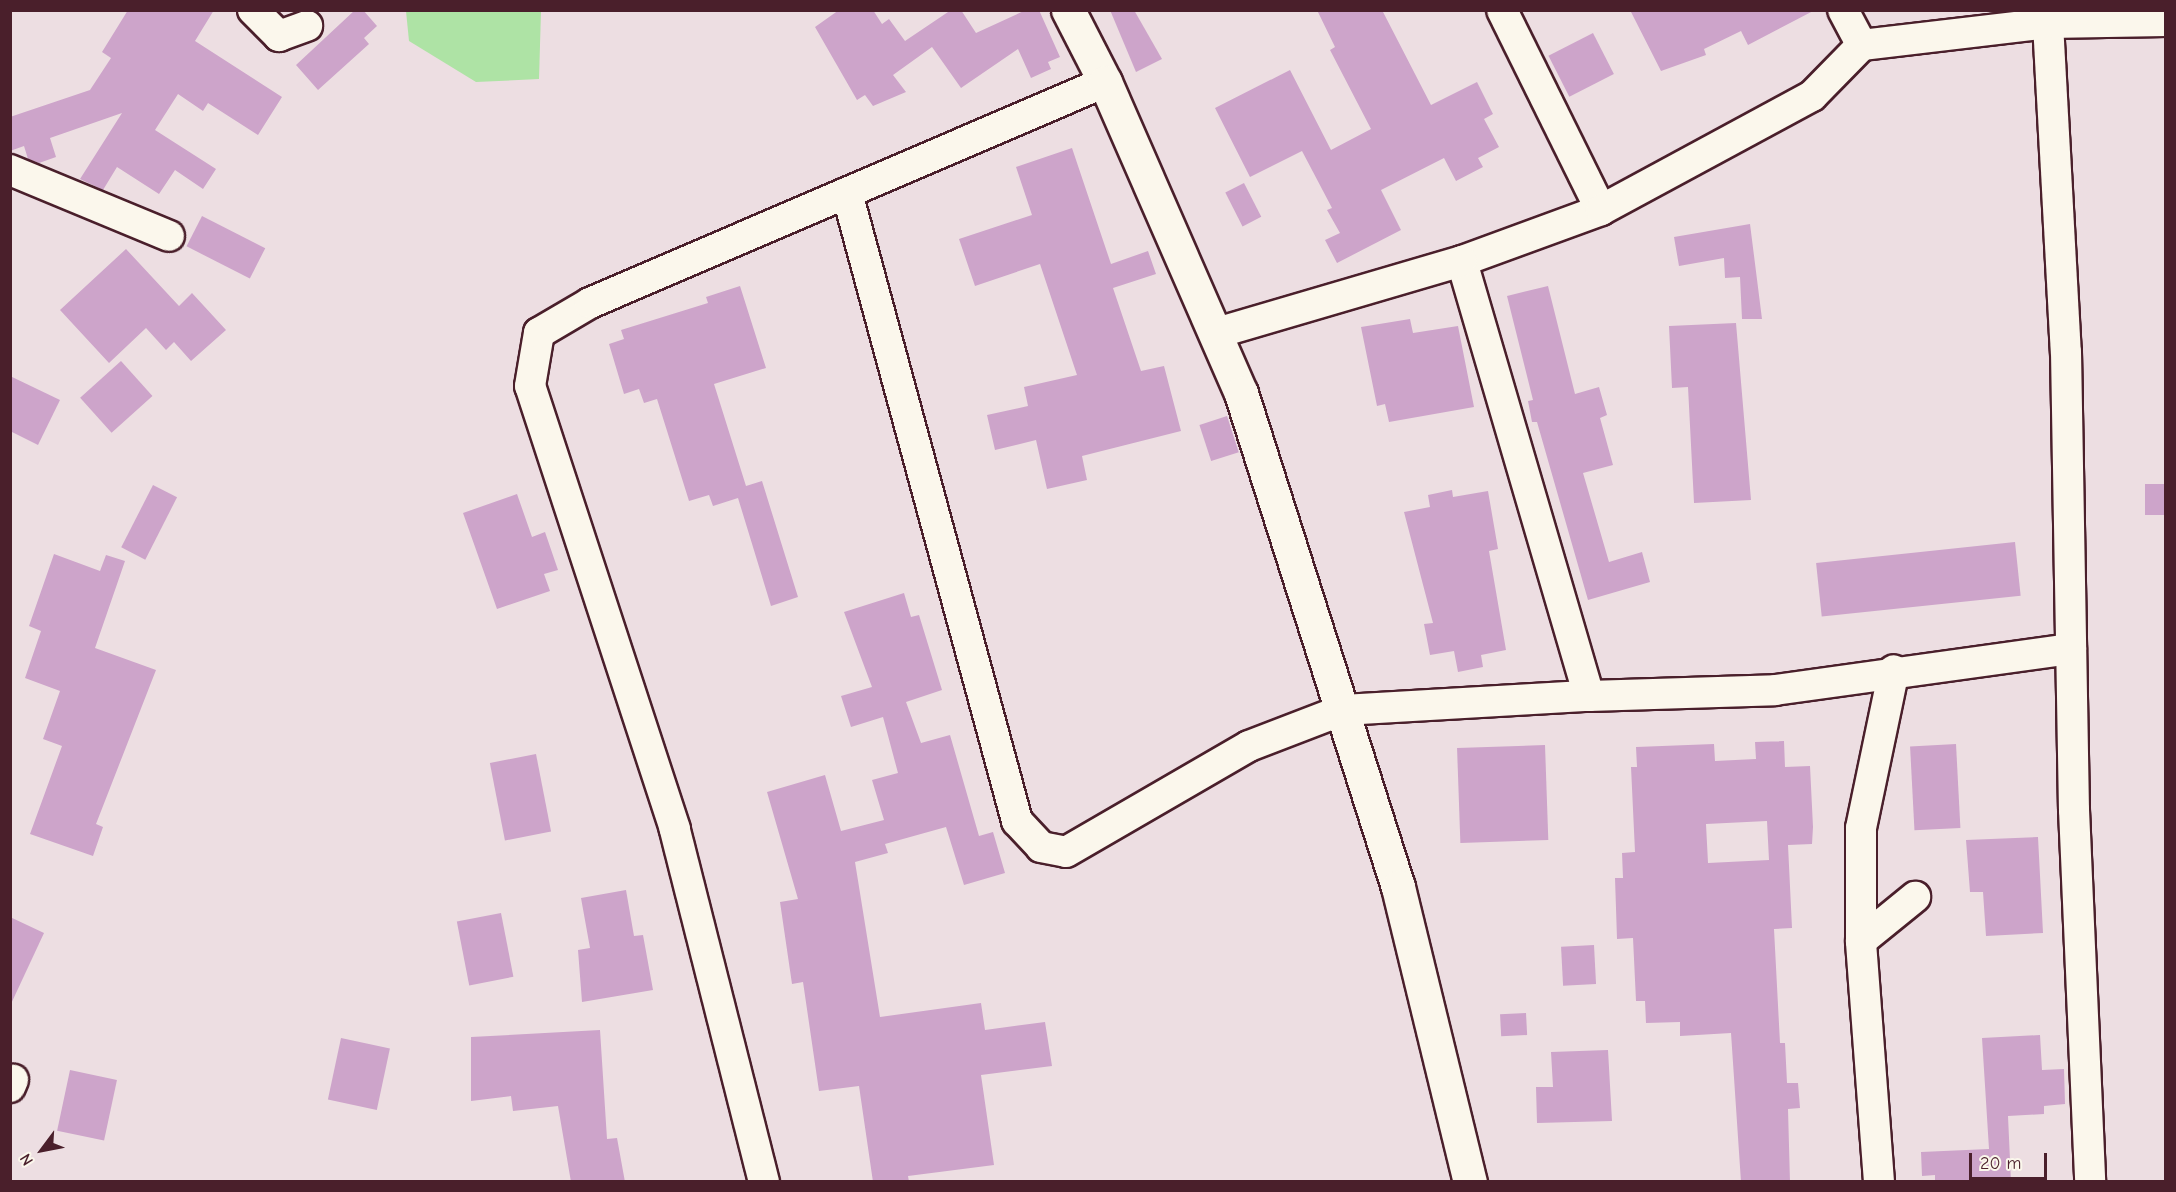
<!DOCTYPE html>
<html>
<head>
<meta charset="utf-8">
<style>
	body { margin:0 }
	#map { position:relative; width:2176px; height:1192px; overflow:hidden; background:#eddee2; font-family:"Comic Neue",sans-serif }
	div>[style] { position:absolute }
	.green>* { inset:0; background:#aee3a5 }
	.building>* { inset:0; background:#cda4ca; transform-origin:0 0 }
	.roads { filter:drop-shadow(2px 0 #4a1f2b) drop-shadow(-2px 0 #4a1f2b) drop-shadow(0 2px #4a1f2b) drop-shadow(0 -2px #4a1f2b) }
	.minor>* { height:30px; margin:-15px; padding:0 15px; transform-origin:15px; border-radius:15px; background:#fbf7ec }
	.tertiary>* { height:33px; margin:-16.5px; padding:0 16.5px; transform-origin:16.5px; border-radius:16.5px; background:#fbf7ec }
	span { translate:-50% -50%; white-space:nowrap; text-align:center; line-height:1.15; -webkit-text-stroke:5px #fbf7ec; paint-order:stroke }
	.frame { position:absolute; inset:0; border:12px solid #4a1f2b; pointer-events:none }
	.north { position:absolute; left:12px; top:1120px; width:60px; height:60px; -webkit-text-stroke:4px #fbf7ec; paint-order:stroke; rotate:238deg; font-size:16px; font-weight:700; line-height:24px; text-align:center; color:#4a1f2b }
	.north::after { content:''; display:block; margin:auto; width:21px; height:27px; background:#4a1f2b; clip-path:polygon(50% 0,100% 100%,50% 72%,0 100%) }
	.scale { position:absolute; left:1969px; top:1153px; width:78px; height:27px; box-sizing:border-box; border:3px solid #4a1f2b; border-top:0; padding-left:8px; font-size:18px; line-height:21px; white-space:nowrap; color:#4a1f2b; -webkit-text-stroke:4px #fbf7ec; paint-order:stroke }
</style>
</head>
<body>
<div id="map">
	<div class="green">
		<div style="clip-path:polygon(406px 11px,541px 11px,539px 79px,476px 82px,409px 41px)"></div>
	</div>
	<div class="building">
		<div style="clip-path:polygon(128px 10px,214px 10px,195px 41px,282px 97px,258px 135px,208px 103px,203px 111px,178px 94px,155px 130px,216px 169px,203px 189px,175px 170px,159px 194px,117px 167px,103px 190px,80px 179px,122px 113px,50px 138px,56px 157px,39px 163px,28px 159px,24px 146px,10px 151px,10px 117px,90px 90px,111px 58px,102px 52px)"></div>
		<div style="clip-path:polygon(355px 10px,363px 10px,377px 26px,364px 38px,369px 44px,318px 90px,296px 65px)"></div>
		<div style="clip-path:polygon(839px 10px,873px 10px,882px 24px,889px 19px,905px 41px,951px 10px,961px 10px,976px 33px,1026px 10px,1039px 10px,1060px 57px,1048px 62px,1051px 69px,1031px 78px,1018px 49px,961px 88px,932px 47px,893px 75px,906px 92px,873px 106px,865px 95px,857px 100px,815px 27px)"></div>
		<div style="clip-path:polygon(1110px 10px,1134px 10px,1162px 59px,1136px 72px)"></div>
		<div style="clip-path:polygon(1317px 10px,1382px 10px,1431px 105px,1477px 82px,1493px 114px,1484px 119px,1499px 147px,1478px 158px,1483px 167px,1456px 181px,1444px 158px,1381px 190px,1401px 230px,1337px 263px,1325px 240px,1340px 233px,1327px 210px,1332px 208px,1302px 151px,1250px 177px,1215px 108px,1290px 70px,1331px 150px,1371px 129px,1330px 50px,1335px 47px)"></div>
		<div style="clip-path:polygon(1630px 10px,1815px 10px,1748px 45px,1741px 31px,1704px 49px,1706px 55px,1661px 71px)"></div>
		<div style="left:1593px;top:33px;width:46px;height:50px;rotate:63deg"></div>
		<div style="clip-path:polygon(1072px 148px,1111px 264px,1148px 251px,1156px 274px,1113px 288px,1141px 371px,1164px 366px,1181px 431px,1082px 456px,1087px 480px,1047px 489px,1036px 440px,995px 450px,987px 415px,1028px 406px,1024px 387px,1077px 375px,1040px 264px,975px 286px,959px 239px,1032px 215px,1016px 167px)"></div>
		<div style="left:1244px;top:183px;width:38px;height:21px;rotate:63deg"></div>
		<div style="left:202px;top:216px;width:71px;height:34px;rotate:27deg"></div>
		<div style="clip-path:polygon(1750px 224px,1762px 319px,1742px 319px,1740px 277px,1725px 278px,1724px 258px,1679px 266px,1674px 237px)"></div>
		<div style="clip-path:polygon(126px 249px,179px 306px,192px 293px,226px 330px,191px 361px,174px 342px,166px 350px,146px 328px,109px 363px,60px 310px)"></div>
		<div style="clip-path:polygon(740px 286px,766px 368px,714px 384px,746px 486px,762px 481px,798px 597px,771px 606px,738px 498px,713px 506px,709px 495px,689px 501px,657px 399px,644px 403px,639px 389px,624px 394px,609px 344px,624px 339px,621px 330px,708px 303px,706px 297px)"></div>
		<div style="clip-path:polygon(1548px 286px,1575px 394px,1599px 387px,1607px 415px,1600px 418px,1613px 465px,1583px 473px,1609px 562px,1642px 552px,1650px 582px,1588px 600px,1537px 422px,1532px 422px,1528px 401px,1533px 400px,1507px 296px)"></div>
		<div style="clip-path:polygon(1410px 319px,1413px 333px,1458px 326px,1474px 407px,1389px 422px,1385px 404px,1377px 406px,1361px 327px)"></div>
		<div style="clip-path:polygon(1736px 323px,1751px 500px,1694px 503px,1688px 387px,1672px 388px,1669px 326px)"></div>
		<div style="left:121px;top:361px;width:47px;height:55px;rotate:48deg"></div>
		<div style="clip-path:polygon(10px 376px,60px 400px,38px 445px,10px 431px)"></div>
		<div style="left:1227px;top:416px;width:38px;height:29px;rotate:72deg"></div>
		<div style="left:2145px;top:484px;width:21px;height:31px"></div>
		<div style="left:153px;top:485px;width:27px;height:70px;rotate:27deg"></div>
		<div style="clip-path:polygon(1452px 490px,1453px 497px,1488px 491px,1498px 549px,1489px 551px,1506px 650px,1481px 655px,1483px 667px,1458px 672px,1454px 651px,1430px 655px,1424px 624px,1433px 623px,1404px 512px,1430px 507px,1428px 495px)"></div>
		<div style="clip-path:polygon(517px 494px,532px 537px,545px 532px,558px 570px,544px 574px,550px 591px,497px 609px,463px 513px)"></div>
		<div style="left:2015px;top:542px;width:54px;height:200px;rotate:84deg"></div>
		<div style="clip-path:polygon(54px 554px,100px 571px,106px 555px,125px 561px,95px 648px,156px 670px,96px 824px,103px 827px,93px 856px,30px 834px,62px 746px,43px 739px,60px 691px,25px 678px,41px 631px,29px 626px)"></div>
		<div style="clip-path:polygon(904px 593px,911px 617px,919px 615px,942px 690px,906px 702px,921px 743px,950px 735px,979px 836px,993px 832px,1005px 873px,964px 885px,946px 827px,885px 844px,888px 853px,855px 862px,880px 1017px,981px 1003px,985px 1030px,1045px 1022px,1052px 1066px,981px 1075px,994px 1165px,908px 1176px,909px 1182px,873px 1182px,859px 1086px,819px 1091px,803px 982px,792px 984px,780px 902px,798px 899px,767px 792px,825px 775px,841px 831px,884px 820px,872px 780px,898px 773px,883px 717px,851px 727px,841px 696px,872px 687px,844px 612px)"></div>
		<div style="clip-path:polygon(evenodd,1784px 741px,1785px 767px,1810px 766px,1813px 827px,1812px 844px,1788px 845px,1792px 928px,1774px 929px,1780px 1043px,1785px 1043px,1787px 1083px,1798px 1083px,1800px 1108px,1788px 1109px,1790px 1182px,1741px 1182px,1731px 1033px,1680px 1036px,1680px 1022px,1646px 1023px,1645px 1001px,1636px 1001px,1633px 938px,1617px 939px,1615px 878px,1623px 878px,1622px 853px,1635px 852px,1631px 767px,1637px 767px,1636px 747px,1714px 744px,1715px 761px,1756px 759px,1755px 742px,1784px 741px,1767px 821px,1769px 860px,1708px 863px,1706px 824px,1767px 821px)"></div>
		<div style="left:1956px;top:744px;width:84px;height:46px;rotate:87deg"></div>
		<div style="left:1545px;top:745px;width:95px;height:88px;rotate:88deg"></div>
		<div style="left:536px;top:754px;width:79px;height:47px;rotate:79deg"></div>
		<div style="clip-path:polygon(2038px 837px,2043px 933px,1986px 936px,1983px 892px,1970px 892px,1966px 840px)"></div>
		<div style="clip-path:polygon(626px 890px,634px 936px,643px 935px,653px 990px,582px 1002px,578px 950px,590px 948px,581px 898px)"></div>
		<div style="left:501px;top:913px;width:65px;height:45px;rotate:79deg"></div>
		<div style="clip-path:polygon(10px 917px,44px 933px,10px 1006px)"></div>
		<div style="left:1594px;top:945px;width:39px;height:33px;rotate:87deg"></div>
		<div style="left:1526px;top:1013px;width:22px;height:26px;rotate:87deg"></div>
		<div style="clip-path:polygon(600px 1030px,607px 1139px,617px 1138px,625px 1182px,571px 1182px,558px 1106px,513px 1111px,511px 1096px,471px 1101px,471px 1037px)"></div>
		<div style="clip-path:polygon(2040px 1035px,2042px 1070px,2064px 1069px,2065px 1104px,2044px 1106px,2044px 1114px,2008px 1116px,2011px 1182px,1935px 1182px,1935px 1175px,1922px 1176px,1921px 1152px,1989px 1149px,1982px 1038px)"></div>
		<div style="left:341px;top:1038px;width:50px;height:63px;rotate:12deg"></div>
		<div style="clip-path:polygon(1608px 1050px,1612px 1121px,1537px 1123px,1536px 1087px,1553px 1087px,1551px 1052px)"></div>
		<div style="left:70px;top:1070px;width:48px;height:62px;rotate:12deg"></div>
	</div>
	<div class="roads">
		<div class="minor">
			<div style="left:253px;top:10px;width:37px;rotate:45deg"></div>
			<div style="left:279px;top:36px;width:30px;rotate:-20deg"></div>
			<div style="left:1502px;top:10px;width:223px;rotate:63.7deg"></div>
			<div style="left:1843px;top:10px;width:40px;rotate:62deg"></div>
			<div style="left:2048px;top:23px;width:329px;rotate:86.9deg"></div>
			<div style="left:2066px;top:352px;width:458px;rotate:89deg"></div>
			<div style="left:2074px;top:810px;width:372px;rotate:87.5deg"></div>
			<div style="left:10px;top:170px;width:172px;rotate:22.5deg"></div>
			<div style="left:847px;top:193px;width:651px;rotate:74.85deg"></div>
			<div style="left:1017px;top:821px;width:35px;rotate:47deg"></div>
			<div style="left:1041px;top:847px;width:25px;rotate:11deg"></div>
			<div style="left:1066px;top:852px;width:211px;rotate:-30.1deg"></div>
			<div style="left:1249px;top:746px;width:101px;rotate:-21deg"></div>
			<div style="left:1343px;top:710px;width:246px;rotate:-3.3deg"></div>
			<div style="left:1589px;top:696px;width:453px;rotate:-106.3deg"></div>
			<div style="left:1462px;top:261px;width:148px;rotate:-20.1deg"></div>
			<div style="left:1601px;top:210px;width:240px;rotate:-28.4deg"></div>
			<div style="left:1812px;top:96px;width:71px;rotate:-45.6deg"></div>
			<div style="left:1862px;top:45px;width:187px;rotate:-6.7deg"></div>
			<div style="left:2048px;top:23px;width:118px;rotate:-1deg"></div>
			<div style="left:1217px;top:333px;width:255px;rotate:-16.4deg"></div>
			<div style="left:1589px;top:696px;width:186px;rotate:-1.8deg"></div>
			<div style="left:1775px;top:690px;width:299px;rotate:-7.9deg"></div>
			<div style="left:1861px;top:941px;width:113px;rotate:-90deg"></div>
			<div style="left:1861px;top:828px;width:161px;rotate:-78.2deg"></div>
			<div style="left:10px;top:1087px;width:8px;rotate:-67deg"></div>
			<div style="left:764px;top:1182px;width:364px;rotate:-104.2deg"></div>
			<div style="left:675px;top:829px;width:466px;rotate:-108.1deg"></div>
			<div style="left:530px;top:386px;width:54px;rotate:-80.4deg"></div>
			<div style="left:539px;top:333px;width:59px;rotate:-30.5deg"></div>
			<div style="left:590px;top:303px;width:560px;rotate:-23.23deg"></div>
			<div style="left:1879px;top:1182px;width:242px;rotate:-94.3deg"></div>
			<div style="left:1861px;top:941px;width:70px;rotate:-39.2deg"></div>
		</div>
		<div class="tertiary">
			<div style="left:1068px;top:10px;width:81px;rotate:62.8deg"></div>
			<div style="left:1105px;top:82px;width:339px;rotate:66.4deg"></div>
			<div style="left:1241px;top:393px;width:518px;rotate:72.37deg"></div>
			<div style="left:1398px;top:887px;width:304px;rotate:76.3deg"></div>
		</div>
	</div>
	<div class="frame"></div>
	<div class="north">N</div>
	<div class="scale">20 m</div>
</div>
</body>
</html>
